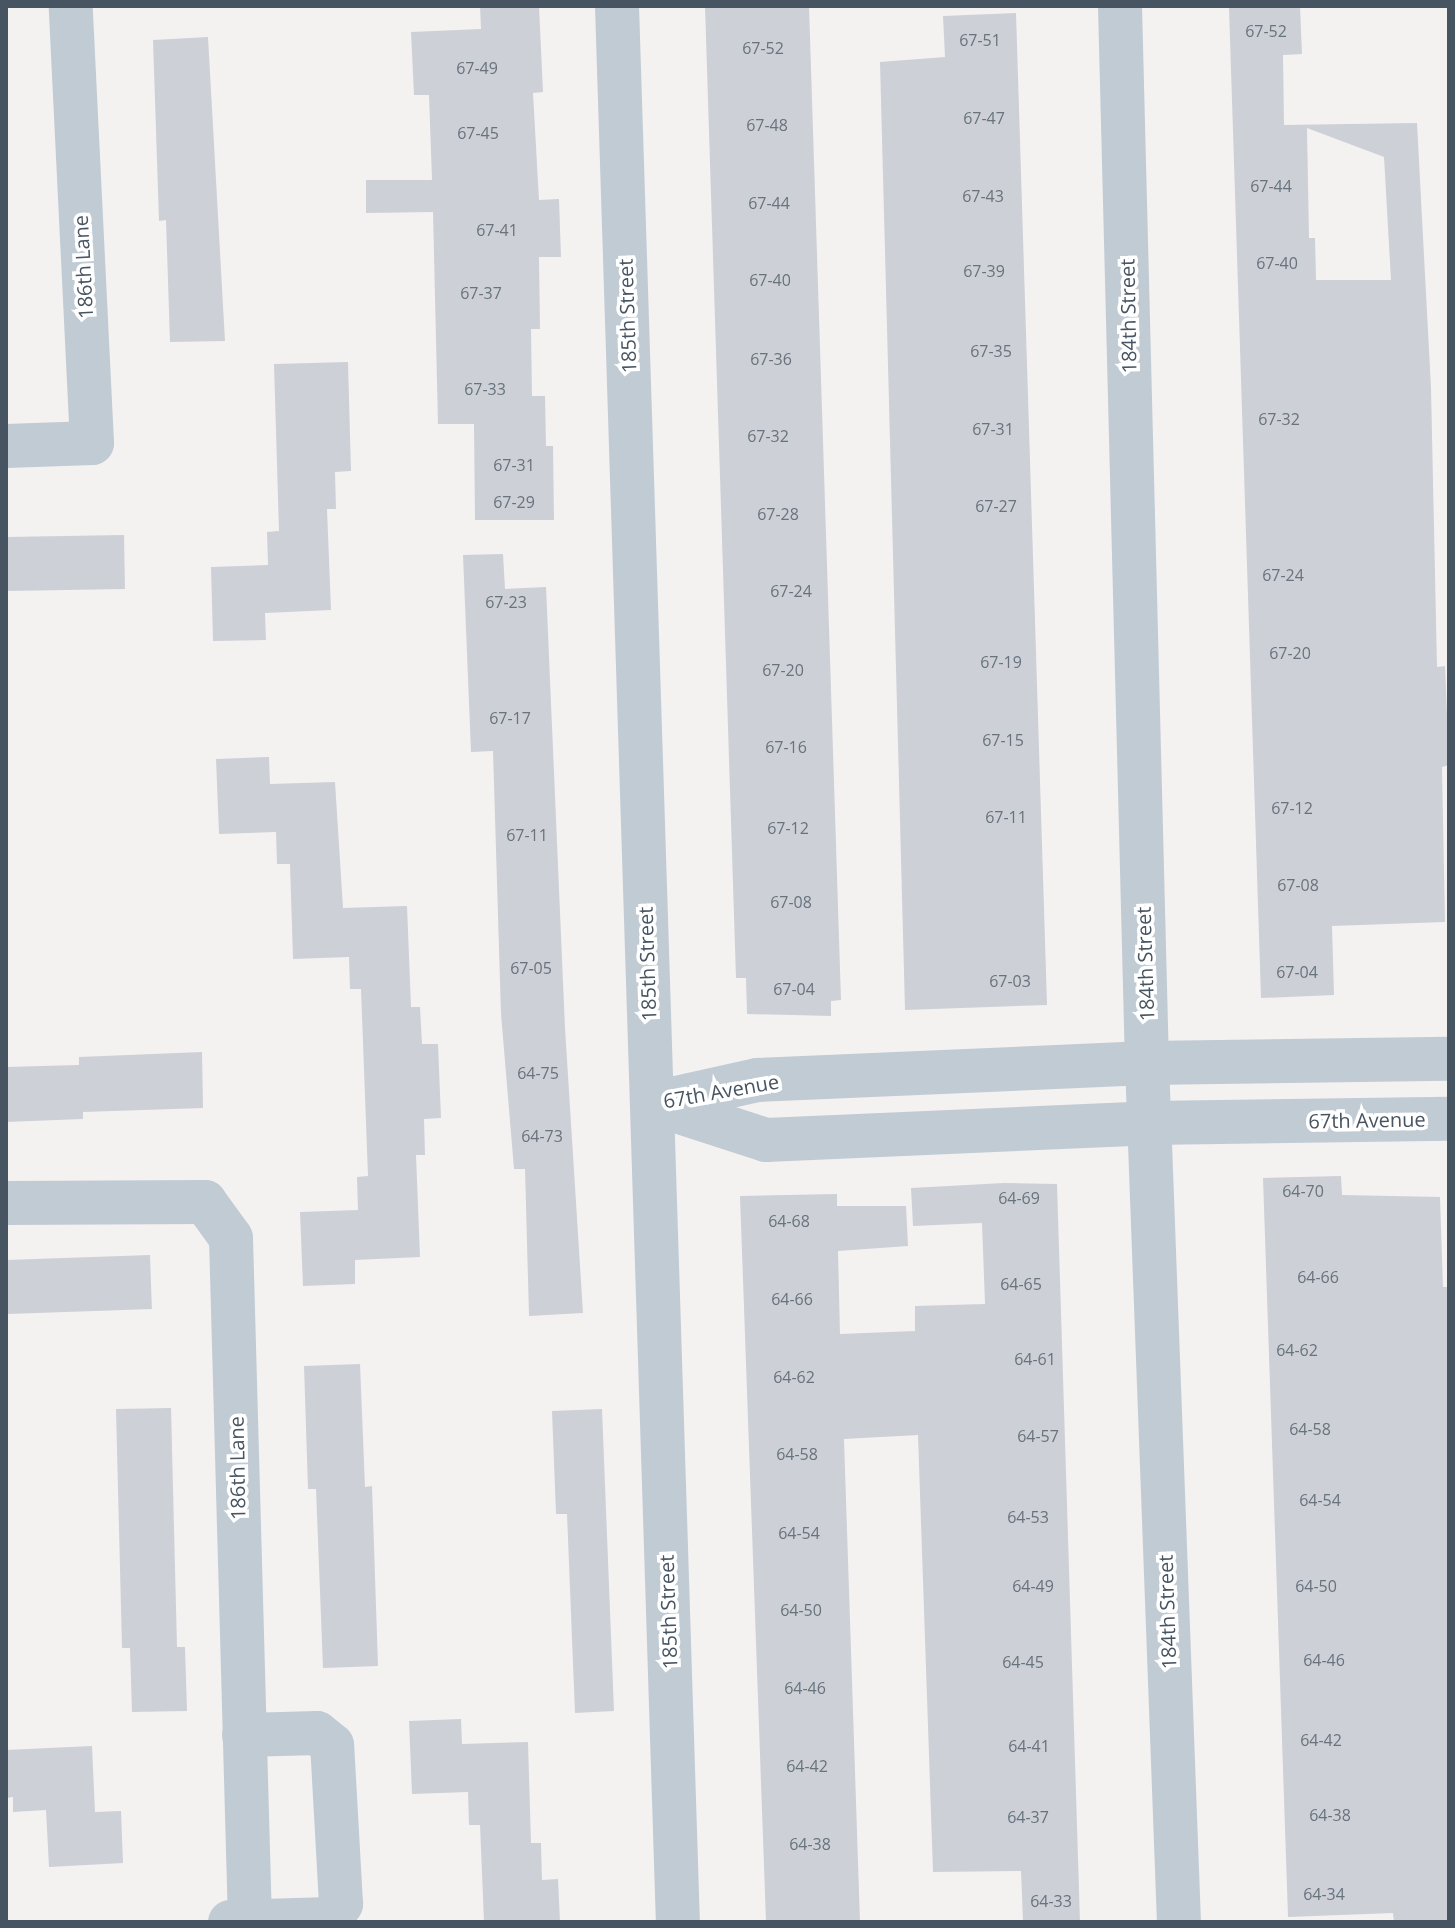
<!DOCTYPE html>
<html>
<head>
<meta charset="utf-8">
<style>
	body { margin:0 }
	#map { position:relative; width:1455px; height:1928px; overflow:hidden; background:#f4f1f1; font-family:"Open Sans",sans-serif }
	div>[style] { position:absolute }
	.building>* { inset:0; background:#cdd0d6; transform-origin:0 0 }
	.minor>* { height:44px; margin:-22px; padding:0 22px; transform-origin:22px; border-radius:22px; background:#c1cbd4 }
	span { translate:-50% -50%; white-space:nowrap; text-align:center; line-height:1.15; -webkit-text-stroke:7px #fff; paint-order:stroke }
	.number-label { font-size:16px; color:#68737e }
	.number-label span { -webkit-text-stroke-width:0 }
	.street-label { font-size:20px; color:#475461 }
	.frame { position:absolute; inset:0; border:8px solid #475461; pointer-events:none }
</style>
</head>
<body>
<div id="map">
	<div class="building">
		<div style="clip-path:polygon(480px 6px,539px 6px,543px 92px,533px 93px,539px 200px,559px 199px,561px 257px,539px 257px,540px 329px,531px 329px,532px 396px,545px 396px,546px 446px,553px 446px,554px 520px,475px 520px,474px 424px,438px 424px,433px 212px,366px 213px,366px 180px,432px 180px,429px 95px,414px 95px,411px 32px,481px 29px)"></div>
		<div style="clip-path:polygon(705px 6px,809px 6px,841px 1000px,831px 1001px,831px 1016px,747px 1014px,746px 978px,736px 978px)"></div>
		<div style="clip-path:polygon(evenodd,1300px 6px,1302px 54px,1283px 55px,1284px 125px,1417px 123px,1431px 388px,1437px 667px,1445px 666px,1449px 765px,1442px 767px,1445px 922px,1332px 926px,1334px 995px,1261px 998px,1229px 8px,1300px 6px,1307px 128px,1384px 157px,1391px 280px,1316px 280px,1315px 238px,1309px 238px,1307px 128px)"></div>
		<div style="clip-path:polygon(1016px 13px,1047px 1005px,905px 1010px,880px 62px,945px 57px,943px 16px)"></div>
		<div style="clip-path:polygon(208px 37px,225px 341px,170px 342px,166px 220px,159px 221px,153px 40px)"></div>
		<div style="clip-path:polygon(348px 362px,351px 471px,335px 472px,336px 509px,327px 509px,331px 610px,265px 613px,266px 640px,213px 641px,211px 567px,268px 565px,267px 532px,279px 531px,274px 364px)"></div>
		<div style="left:124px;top:535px;width:54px;height:118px;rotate:89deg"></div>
		<div style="clip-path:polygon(503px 554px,505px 589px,546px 587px,565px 1028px,583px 1313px,529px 1316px,525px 1169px,514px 1169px,501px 1014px,493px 751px,471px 752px,463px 555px)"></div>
		<div style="clip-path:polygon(269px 757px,270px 784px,335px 782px,343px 908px,407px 906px,411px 1007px,420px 1007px,422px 1044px,438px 1044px,441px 1118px,424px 1119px,425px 1155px,416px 1155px,420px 1257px,355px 1260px,355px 1284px,303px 1286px,300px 1212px,358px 1210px,357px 1177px,368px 1176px,361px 989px,350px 989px,349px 957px,293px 959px,290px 864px,277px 864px,276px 832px,219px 834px,216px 759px)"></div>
		<div style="clip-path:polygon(202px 1052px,203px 1108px,83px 1112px,83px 1119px,6px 1122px,6px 1067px,79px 1065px,79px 1057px)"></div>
		<div style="clip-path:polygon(1341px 1176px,1342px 1195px,1440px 1197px,1443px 1287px,1449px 1287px,1449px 1922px,1394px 1922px,1393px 1913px,1288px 1917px,1263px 1178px)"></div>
		<div style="clip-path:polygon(1004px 1183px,1057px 1184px,1080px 1922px,1023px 1922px,1021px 1871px,933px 1872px,918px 1435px,844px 1439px,860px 1922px,766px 1922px,740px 1196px,837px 1194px,837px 1206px,906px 1206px,908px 1246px,838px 1251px,840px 1334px,915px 1331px,915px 1306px,985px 1304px,982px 1223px,913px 1226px,911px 1188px)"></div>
		<div style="left:150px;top:1255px;width:54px;height:144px;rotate:88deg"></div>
		<div style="clip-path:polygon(360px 1364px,365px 1487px,372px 1486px,378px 1666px,323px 1668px,316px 1489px,308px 1489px,304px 1366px)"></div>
		<div style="clip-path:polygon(171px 1408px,177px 1647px,185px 1647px,187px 1711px,132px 1712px,130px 1648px,122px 1648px,116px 1409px)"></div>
		<div style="clip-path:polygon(602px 1409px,614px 1711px,575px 1713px,567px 1514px,556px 1514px,552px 1411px)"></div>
		<div style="clip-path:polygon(461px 1719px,462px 1744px,528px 1742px,531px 1843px,541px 1843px,542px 1880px,558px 1879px,560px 1922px,484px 1922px,480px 1825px,469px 1825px,468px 1792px,412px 1794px,409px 1721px)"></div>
		<div style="clip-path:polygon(92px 1746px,95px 1812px,121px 1811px,123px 1863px,49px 1867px,46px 1810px,13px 1812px,13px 1797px,6px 1798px,6px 1750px)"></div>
	</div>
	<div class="minor">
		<div style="left:617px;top:6px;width:1917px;rotate:88.18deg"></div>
		<div style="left:1120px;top:6px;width:1057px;rotate:88.54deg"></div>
		<div style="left:1147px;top:1063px;width:860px;rotate:87.87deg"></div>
		<div style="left:6px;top:446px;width:86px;rotate:-2deg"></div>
		<div style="left:92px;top:443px;width:438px;rotate:-92.8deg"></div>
		<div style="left:652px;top:1103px;width:120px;rotate:18deg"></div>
		<div style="left:766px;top:1140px;width:383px;rotate:-2.5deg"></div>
		<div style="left:1149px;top:1123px;width:300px;rotate:-0.8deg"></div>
		<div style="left:654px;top:1103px;width:107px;rotate:-12.5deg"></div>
		<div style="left:758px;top:1080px;width:389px;rotate:-2.5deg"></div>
		<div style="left:1147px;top:1063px;width:302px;rotate:-0.8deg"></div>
		<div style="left:6px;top:1203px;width:199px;rotate:-0.3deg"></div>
		<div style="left:205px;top:1202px;width:44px;rotate:54.2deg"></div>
		<div style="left:231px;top:1238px;width:683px;rotate:88.41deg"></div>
		<div style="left:230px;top:1922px;width:100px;rotate:-1.7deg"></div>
		<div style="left:330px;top:1919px;width:19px;rotate:-54deg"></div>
		<div style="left:341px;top:1904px;width:159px;rotate:-93.2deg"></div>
		<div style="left:332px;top:1745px;width:19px;rotate:-141deg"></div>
		<div style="left:317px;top:1733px;width:73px;rotate:178.4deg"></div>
	</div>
	<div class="number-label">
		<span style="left:1266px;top:31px">67-52</span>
		<span style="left:980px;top:40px">67-51</span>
		<span style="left:763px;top:48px">67-52</span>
		<span style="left:477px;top:68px">67-49</span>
		<span style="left:984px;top:118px">67-47</span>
		<span style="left:767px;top:125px">67-48</span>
		<span style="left:478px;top:133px">67-45</span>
		<span style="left:1271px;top:186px">67-44</span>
		<span style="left:983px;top:196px">67-43</span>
		<span style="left:769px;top:203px">67-44</span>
		<span style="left:497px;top:230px">67-41</span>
		<span style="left:1277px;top:263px">67-40</span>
		<span style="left:984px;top:271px">67-39</span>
		<span style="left:770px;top:280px">67-40</span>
		<span style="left:481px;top:293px">67-37</span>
		<span style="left:991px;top:351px">67-35</span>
		<span style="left:771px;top:359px">67-36</span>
		<span style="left:485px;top:389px">67-33</span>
		<span style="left:1279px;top:419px">67-32</span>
		<span style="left:993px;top:429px">67-31</span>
		<span style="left:768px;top:436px">67-32</span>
		<span style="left:514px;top:465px">67-31</span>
		<span style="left:514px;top:502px">67-29</span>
		<span style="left:996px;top:506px">67-27</span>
		<span style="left:778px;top:514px">67-28</span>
		<span style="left:1283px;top:575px">67-24</span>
		<span style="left:791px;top:591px">67-24</span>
		<span style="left:506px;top:602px">67-23</span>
		<span style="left:1290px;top:653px">67-20</span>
		<span style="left:1001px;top:662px">67-19</span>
		<span style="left:783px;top:670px">67-20</span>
		<span style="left:510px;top:718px">67-17</span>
		<span style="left:1003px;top:740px">67-15</span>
		<span style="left:786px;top:747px">67-16</span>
		<span style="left:1292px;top:808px">67-12</span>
		<span style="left:1006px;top:817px">67-11</span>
		<span style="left:788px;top:828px">67-12</span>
		<span style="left:527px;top:835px">67-11</span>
		<span style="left:1298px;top:885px">67-08</span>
		<span style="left:791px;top:902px">67-08</span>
		<span style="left:531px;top:968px">67-05</span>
		<span style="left:1297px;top:972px">67-04</span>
		<span style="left:1010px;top:981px">67-03</span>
		<span style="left:794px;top:989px">67-04</span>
		<span style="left:538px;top:1073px">64-75</span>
		<span style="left:542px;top:1136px">64-73</span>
		<span style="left:1303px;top:1191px">64-70</span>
		<span style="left:1019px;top:1198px">64-69</span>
		<span style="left:789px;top:1221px">64-68</span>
		<span style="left:1318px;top:1277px">64-66</span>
		<span style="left:1021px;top:1284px">64-65</span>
		<span style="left:792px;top:1299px">64-66</span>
		<span style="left:1297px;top:1350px">64-62</span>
		<span style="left:1035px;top:1359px">64-61</span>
		<span style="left:794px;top:1377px">64-62</span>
		<span style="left:1310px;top:1429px">64-58</span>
		<span style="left:1038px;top:1436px">64-57</span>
		<span style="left:797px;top:1454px">64-58</span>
		<span style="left:1320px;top:1500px">64-54</span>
		<span style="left:1028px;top:1517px">64-53</span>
		<span style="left:799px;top:1533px">64-54</span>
		<span style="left:1033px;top:1586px">64-49</span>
		<span style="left:1316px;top:1586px">64-50</span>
		<span style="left:801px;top:1610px">64-50</span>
		<span style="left:1324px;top:1660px">64-46</span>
		<span style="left:1023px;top:1662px">64-45</span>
		<span style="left:805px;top:1688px">64-46</span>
		<span style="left:1321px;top:1740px">64-42</span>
		<span style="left:1029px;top:1746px">64-41</span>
		<span style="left:807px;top:1766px">64-42</span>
		<span style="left:1330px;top:1815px">64-38</span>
		<span style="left:1028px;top:1817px">64-37</span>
		<span style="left:810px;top:1844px">64-38</span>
		<span style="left:1324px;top:1894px">64-34</span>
		<span style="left:1051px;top:1901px">64-33</span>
	</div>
	<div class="street-label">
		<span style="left:83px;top:267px;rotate:-93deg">186th Lane</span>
		<span style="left:627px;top:316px;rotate:-92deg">185th Street</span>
		<span style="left:1128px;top:316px;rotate:-91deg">184th Street</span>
		<span style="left:647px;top:964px;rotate:-92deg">185th Street</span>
		<span style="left:1145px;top:964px;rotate:-92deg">184th Street</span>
		<span style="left:721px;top:1091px;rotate:-10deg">67th Avenue</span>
		<span style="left:1367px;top:1120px;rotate:-1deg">67th Avenue</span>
		<span style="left:237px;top:1468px;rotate:-91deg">186th Lane</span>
		<span style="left:668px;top:1612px;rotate:-92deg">185th Street</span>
		<span style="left:1167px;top:1612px;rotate:-92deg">184th Street</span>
	</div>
	<div class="frame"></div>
</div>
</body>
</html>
